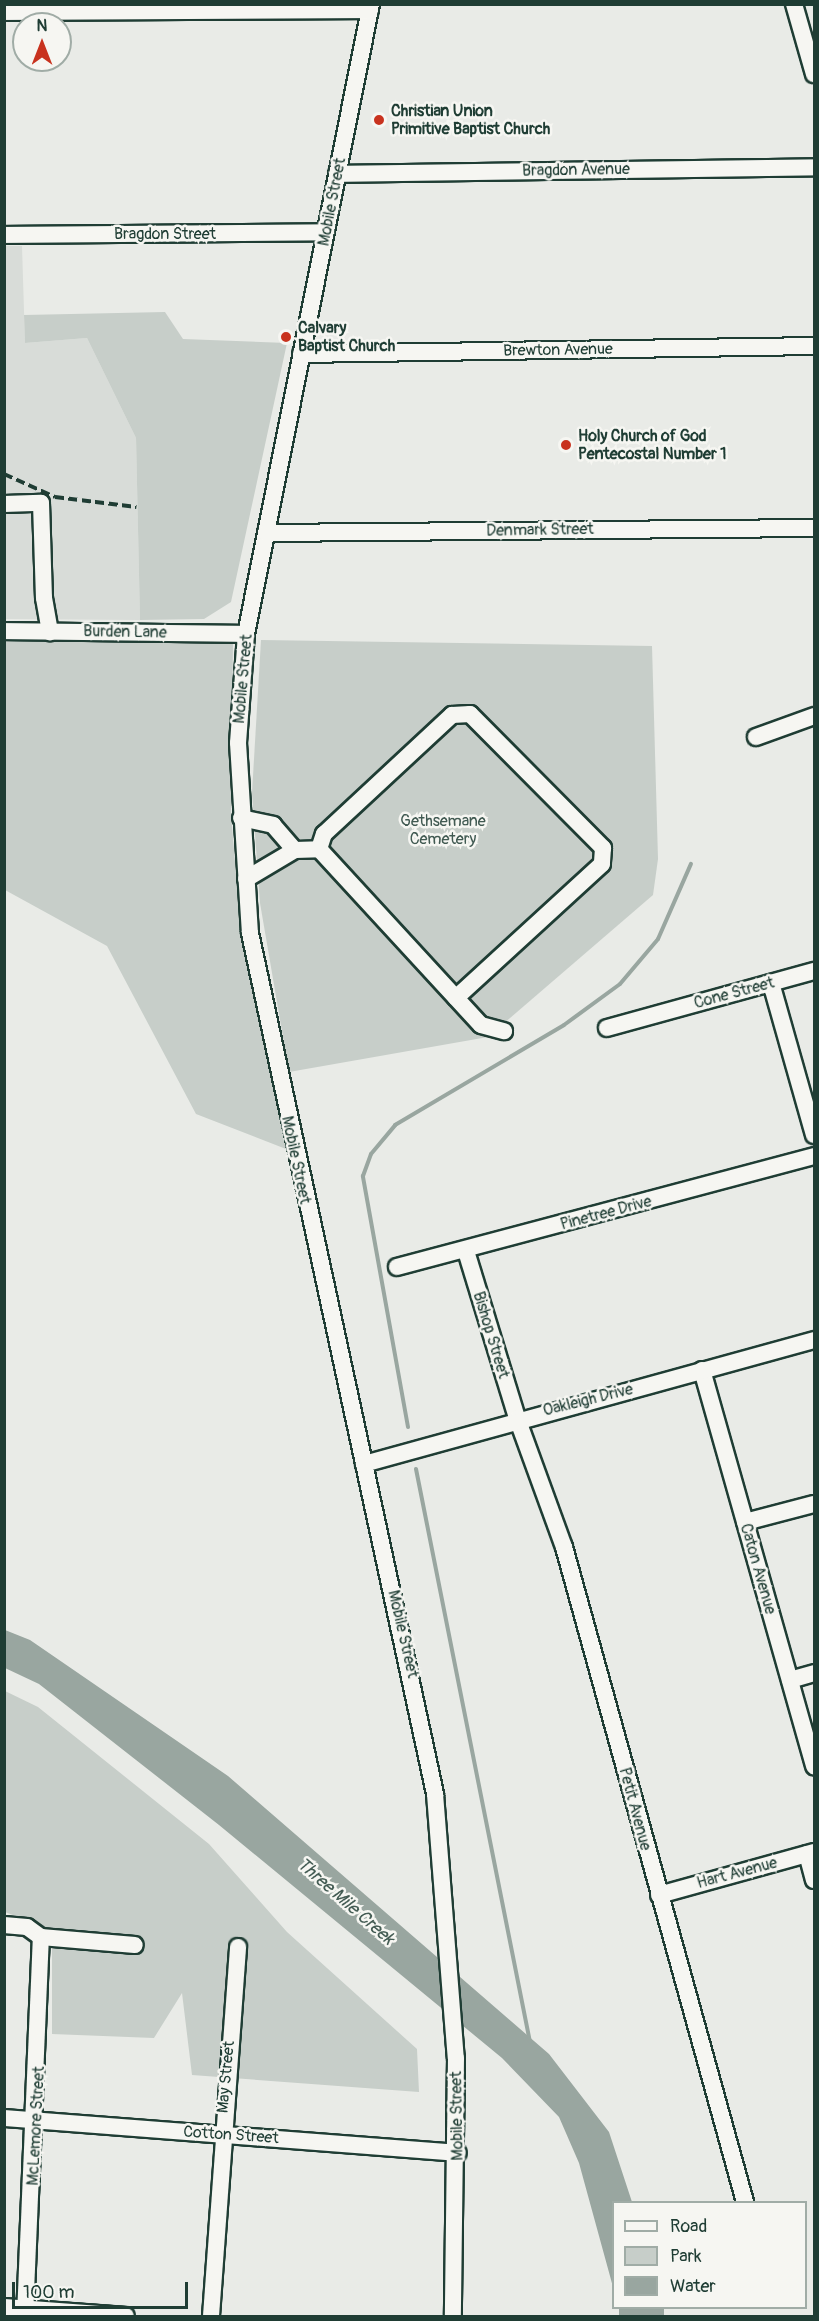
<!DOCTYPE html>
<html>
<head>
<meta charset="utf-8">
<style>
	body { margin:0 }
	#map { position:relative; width:819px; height:2321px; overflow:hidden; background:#e9ebe7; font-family:Pangolin,sans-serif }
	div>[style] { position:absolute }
	.built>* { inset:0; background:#d8dcd8 }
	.green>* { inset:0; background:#c7cec9 }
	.water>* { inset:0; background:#99a6a0; transform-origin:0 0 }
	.stream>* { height:4px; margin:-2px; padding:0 2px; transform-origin:2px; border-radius:2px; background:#99a6a0 }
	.roads { filter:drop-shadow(2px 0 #1f3d34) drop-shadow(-2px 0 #1f3d34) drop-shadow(0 2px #1f3d34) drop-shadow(0 -2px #1f3d34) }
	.minor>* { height:16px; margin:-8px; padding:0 8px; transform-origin:8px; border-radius:8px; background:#f6f6f2 }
	.rail>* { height:4px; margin-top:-2px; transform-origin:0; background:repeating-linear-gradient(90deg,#1f3d34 0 9px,transparent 0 13.5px) }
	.dots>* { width:16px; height:16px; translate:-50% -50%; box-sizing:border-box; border:3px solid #f6f6f2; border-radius:50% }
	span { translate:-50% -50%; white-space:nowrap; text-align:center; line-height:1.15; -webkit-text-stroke:5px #f6f6f2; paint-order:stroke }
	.poi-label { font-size:16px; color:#1f3d34; font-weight:700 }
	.left { translate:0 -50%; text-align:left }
	.street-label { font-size:16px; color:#1f3d34 }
	.park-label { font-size:16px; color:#415a52 }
	.water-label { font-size:18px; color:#445c54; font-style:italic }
	.frame { position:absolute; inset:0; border:6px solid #1f3d34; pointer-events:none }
	.legend { position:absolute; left:612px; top:2201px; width:195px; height:108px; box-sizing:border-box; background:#f6f6f2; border:2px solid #a0aca6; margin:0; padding:8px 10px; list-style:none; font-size:18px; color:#1f3d34 }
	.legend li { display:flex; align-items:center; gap:12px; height:30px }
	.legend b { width:30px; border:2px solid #a0aca6 }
	.north { position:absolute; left:12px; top:12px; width:60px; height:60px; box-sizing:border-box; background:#f6f6f2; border:2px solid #a0aca6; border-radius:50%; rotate:0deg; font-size:16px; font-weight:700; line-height:24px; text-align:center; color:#1f3d34 }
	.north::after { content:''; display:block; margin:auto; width:21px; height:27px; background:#c8321e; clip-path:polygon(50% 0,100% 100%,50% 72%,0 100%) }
	.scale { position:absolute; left:12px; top:2282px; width:176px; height:27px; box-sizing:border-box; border:3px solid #1f3d34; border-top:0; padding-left:8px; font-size:18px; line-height:21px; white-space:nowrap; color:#1f3d34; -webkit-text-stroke:4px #f6f6f2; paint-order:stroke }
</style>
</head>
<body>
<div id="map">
	<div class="built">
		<div style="clip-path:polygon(5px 246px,22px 246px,25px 343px,87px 338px,136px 438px,140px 620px,5px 619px)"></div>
	</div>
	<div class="green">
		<div style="clip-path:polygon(165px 312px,183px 339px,287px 343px,231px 602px,204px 619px,140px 620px,136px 438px,87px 338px,25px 343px,24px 315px)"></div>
		<div style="clip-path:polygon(4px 640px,233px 641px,231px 814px,241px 933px,286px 1149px,196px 1114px,107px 946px,5px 890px)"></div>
		<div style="clip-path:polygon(261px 640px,652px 646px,658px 859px,653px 895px,488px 1037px,289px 1072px,260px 903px,252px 793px)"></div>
		<div style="clip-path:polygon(5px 1691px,38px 1707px,209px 1844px,287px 1932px,417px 2049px,419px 2092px,192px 2075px,182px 1993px,154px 2038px,52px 2034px,52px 1946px,45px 1927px,5px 1912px)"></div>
	</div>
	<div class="water">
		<div style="clip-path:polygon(5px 1630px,30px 1640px,228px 1776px,549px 2054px,609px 2132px,632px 2202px,614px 2202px,613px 2287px,579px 2163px,559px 2117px,502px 2058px,219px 1825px,39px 1684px,5px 1668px)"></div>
		<div style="left:619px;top:2308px;width:45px;height:8px"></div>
	</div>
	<div class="stream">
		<div style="left:408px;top:1427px;width:255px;rotate:-100.2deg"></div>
		<div style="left:363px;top:1176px;width:23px;rotate:-70deg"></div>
		<div style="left:371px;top:1154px;width:38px;rotate:-50deg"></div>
		<div style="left:395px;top:1125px;width:196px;rotate:-30.6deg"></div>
		<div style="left:564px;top:1025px;width:69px;rotate:-36.2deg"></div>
		<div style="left:620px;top:984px;width:59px;rotate:-49.8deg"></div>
		<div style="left:658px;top:939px;width:82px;rotate:-66.3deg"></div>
		<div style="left:416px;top:1469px;width:584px;rotate:78.75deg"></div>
	</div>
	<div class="roads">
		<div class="minor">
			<div style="left:371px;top:4px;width:642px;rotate:101.22deg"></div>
			<div style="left:246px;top:634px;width:109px;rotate:94.2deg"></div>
			<div style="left:238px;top:743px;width:190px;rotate:86.4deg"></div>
			<div style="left:250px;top:933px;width:881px;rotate:77.87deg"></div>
			<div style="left:435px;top:1794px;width:265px;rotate:85.5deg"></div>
			<div style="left:456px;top:2058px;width:258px;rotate:90.7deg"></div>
			<div style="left:794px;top:4px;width:73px;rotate:74.1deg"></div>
			<div style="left:4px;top:12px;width:366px;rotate:-0.3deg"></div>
			<div style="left:337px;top:174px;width:477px;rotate:-0.8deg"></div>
			<div style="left:4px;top:235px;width:321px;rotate:-0.5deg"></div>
			<div style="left:301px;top:354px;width:513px;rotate:-0.89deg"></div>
			<div style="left:4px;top:504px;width:37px;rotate:-2deg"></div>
			<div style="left:41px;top:503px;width:95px;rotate:88.2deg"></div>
			<div style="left:44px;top:598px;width:35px;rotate:80deg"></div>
			<div style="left:266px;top:533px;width:548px;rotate:-0.52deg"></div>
			<div style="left:4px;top:631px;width:242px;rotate:0.7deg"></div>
			<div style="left:756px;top:737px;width:62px;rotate:-19.9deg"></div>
			<div style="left:241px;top:818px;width:33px;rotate:12deg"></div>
			<div style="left:273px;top:825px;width:33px;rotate:49deg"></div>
			<div style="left:295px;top:850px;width:24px;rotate:-2deg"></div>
			<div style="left:319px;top:849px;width:239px;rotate:47.4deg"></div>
			<div style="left:481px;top:1025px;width:24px;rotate:15deg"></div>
			<div style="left:319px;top:849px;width:16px;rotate:-72deg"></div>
			<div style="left:324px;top:834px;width:175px;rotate:-42.9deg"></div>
			<div style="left:452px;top:715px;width:18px;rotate:-3deg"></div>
			<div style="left:470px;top:714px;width:189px;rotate:45.2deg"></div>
			<div style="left:603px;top:848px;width:16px;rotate:94deg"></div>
			<div style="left:602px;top:864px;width:198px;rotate:137.5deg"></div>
			<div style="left:246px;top:879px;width:57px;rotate:-30.6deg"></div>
			<div style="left:771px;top:983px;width:158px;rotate:74.2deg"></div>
			<div style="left:607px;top:1028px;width:215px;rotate:-15.4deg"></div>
			<div style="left:466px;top:1251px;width:175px;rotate:73deg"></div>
			<div style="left:517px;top:1418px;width:137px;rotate:70deg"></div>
			<div style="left:564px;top:1547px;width:680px;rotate:74.55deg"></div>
			<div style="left:397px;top:1267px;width:432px;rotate:-14.9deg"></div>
			<div style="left:702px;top:1370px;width:412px;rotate:74.2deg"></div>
			<div style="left:364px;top:1464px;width:467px;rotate:-15.4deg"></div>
			<div style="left:745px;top:1522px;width:71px;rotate:-14.6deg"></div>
			<div style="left:790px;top:1680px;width:25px;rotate:-16deg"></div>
			<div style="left:807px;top:1854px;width:27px;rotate:75deg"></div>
			<div style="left:659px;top:1895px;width:161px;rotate:-15.5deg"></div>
			<div style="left:4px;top:1925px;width:23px;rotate:5deg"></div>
			<div style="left:27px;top:1927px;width:17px;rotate:36deg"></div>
			<div style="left:41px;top:1937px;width:94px;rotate:4.9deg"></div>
			<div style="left:4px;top:2118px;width:455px;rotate:4.4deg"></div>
			<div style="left:4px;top:2307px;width:122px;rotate:4.2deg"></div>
			<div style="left:25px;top:2316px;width:379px;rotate:-87.6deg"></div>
			<div style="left:211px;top:2316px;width:370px;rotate:-85.8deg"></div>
		</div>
	</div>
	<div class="rail">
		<div style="left:4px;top:474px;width:56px;rotate:24.3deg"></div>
		<div style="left:55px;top:497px;width:82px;rotate:7deg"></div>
	</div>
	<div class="dots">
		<div style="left:379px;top:120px;background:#c8321e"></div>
		<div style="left:286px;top:337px;background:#c8321e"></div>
		<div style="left:566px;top:445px;background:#c8321e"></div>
	</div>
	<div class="poi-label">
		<span class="left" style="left:391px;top:120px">Christian Union<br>Primitive Baptist Church</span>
		<span class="left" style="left:298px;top:337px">Calvary<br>Baptist Church</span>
		<span class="left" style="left:578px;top:445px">Holy Church of God<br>Pentecostal Number 1</span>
	</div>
	<div class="street-label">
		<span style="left:576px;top:170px;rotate:-1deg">Bragdon Avenue</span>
		<span style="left:332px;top:202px;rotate:-79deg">Mobile Street</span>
		<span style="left:165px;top:234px">Bragdon Street</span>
		<span style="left:558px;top:350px;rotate:-1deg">Brewton Avenue</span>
		<span style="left:540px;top:530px;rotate:-1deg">Denmark Street</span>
		<span style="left:125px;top:632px;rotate:1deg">Burden Lane</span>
		<span style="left:243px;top:679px;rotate:-85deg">Mobile Street</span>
		<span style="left:734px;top:993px;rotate:-15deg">Cone Street</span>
		<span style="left:296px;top:1160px;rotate:78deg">Mobile Street</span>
		<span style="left:606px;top:1213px;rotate:-15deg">Pinetree Drive</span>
		<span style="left:491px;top:1335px;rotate:73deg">Bishop Street</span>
		<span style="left:588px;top:1400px;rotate:-14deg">Oakleigh Drive</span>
		<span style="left:758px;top:1569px;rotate:74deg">Caton Avenue</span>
		<span style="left:403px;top:1634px;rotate:77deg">Mobile Street</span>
		<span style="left:635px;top:1809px;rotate:75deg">Petit Avenue</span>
		<span style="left:737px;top:1873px;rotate:-15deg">Hart Avenue</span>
		<span style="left:226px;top:2077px;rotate:-85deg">May Street</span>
		<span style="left:457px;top:2116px;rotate:-91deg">Mobile Street</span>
		<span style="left:36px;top:2126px;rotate:-87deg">McLemore Street</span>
		<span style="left:231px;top:2135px;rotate:4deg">Cotton Street</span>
	</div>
	<div class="park-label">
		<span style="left:443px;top:830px">Gethsemane<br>Cemetery</span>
	</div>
	<div class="water-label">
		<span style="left:345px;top:1902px;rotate:41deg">Three Mile Creek</span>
	</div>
	<div class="frame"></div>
	<ul class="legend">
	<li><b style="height:8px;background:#f6f6f2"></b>Road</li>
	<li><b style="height:16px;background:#c7cec9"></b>Park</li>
	<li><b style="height:16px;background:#99a6a0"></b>Water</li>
	</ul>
	<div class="north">N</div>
	<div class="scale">100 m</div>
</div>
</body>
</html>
